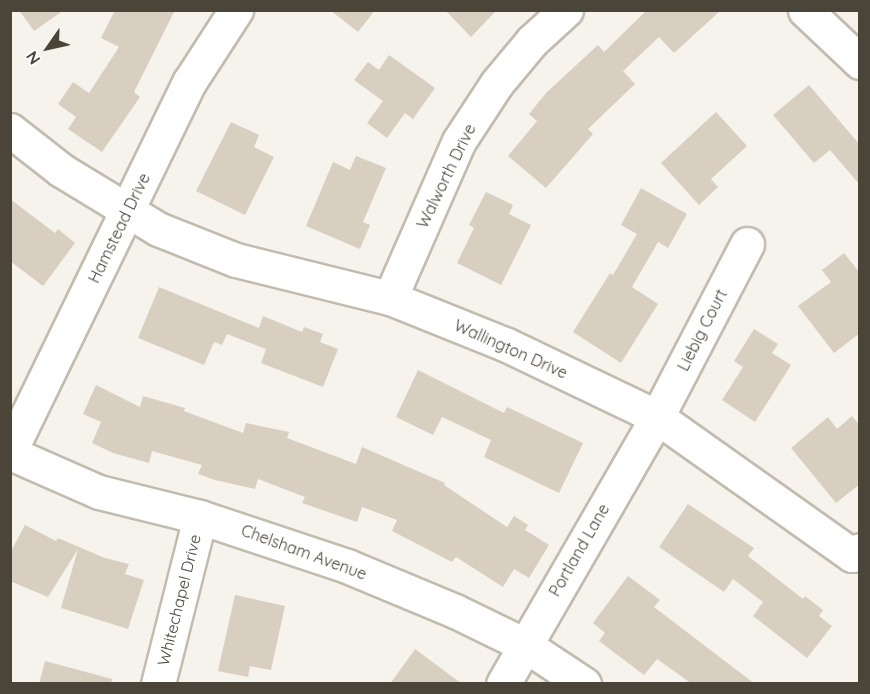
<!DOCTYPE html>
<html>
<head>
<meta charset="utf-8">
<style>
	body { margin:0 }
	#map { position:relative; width:870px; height:694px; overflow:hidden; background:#f6f3ec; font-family:Quicksand,sans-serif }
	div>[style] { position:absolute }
	.building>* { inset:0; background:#d8cfc1 }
	.roads { filter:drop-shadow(2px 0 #c2bbae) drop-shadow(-2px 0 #c2bbae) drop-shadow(0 2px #c2bbae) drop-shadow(0 -2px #c2bbae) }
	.minor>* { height:33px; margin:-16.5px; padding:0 16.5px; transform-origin:16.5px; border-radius:16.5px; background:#fff }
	span { translate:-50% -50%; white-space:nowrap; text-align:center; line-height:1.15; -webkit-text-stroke:6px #fff; paint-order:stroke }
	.street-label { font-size:16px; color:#4b4439 }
	.frame { position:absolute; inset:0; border:12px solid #4b4439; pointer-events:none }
	.north { position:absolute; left:18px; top:18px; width:60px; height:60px; -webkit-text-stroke:4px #fff; paint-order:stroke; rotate:236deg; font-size:16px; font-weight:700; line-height:24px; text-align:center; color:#4b4439 }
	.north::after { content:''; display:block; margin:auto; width:21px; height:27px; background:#4b4439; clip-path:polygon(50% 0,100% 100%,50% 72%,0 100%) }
</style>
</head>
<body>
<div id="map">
	<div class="building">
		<div style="clip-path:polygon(19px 10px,64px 10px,34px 31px)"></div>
		<div style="clip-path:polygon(115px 10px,175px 10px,134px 92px,140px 97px,102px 152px,68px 129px,76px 117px,58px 104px,73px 82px,89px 93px,119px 47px,101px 38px)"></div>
		<div style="clip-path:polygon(330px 10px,375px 10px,358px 32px)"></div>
		<div style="clip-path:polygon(445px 10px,497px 10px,471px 37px)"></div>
		<div style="clip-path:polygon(647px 10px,721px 10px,674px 53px,659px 37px,623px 71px,635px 84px,588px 129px,593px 134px,546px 188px,508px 156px,537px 121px,529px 114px,546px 93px,598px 45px,604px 52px)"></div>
		<div style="clip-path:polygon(389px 55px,435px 88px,413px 119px,405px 113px,387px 138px,367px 123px,383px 101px,354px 80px,368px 62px,379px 70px)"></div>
		<div style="clip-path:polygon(809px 85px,860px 145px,860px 185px,830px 150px,814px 163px,773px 115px)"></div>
		<div style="clip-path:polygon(716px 112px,747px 146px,711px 179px,718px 187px,699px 205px,661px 163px)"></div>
		<div style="clip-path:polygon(231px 122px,259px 135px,254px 147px,274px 157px,245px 215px,196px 191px)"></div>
		<div style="clip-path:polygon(356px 156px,386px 168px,363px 222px,370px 225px,360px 249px,306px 226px,333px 162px,350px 170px)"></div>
		<div style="clip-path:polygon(641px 188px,687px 214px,668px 248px,658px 242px,632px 287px,658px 304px,621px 363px,573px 332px,610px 273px,613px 275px,637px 234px,621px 225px)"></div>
		<div style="clip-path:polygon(486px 192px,513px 205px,509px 214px,531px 225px,501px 285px,457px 263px,474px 228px,469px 225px)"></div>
		<div style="clip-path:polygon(10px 199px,55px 233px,58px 229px,75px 243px,43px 286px,10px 261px)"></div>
		<div style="clip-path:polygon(844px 253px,860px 273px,860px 333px,834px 353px,798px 306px,831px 282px,822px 270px)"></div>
		<div style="clip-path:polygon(159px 287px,259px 328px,263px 316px,302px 332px,304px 327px,323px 334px,320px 342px,338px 349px,323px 387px,261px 363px,266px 349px,227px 334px,222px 345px,214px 342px,204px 365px,138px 338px)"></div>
		<div style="clip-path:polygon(754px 329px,778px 344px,772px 353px,791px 365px,755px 422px,722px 400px,743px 367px,734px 361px)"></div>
		<div style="clip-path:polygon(418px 370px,504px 413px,507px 407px,583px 443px,559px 493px,484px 457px,491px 440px,442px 417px,433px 435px,396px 417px)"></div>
		<div style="clip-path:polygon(96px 385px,140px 407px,143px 396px,185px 408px,184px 411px,243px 433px,246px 423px,289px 432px,287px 438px,356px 464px,362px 447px,445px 483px,444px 485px,507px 527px,514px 516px,528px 525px,525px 530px,549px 545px,529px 578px,514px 569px,503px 587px,456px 557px,452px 562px,392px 531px,397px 520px,362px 507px,357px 522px,302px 503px,305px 497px,258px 479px,255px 489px,215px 480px,198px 474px,202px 465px,152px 451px,149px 463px,113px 453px,92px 443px,101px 422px,83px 414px)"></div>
		<div style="clip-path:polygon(852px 416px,860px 426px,860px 484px,836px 503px,791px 448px,828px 417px,837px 429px)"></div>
		<div style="clip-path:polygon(688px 504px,754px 548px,748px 556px,803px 599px,805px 596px,823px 610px,819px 616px,832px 626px,807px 658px,753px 616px,763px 602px,733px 579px,724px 592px,659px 547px)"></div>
		<div style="clip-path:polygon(25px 525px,56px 541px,58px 538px,105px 558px,129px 564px,125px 574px,144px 580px,128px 629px,61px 608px,78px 549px,48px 597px,10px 581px,10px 553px)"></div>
		<div style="clip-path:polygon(628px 576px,660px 600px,654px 607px,755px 684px,692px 684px,657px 659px,644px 675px,599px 641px,605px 633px,593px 623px)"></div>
		<div style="clip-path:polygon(235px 595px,285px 606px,271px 670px,250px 666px,248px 677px,218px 671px)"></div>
		<div style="clip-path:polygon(415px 649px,462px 684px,390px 684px)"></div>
		<div style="clip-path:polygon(45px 661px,112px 679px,111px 684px,39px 684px)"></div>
	</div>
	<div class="roads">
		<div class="minor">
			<div style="left:805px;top:10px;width:76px;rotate:43.4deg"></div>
			<div style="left:10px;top:130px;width:65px;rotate:38.1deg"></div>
			<div style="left:61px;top:170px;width:114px;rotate:31.3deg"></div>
			<div style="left:158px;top:229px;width:84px;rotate:21.7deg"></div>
			<div style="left:236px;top:260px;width:159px;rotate:13.9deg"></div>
			<div style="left:390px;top:298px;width:126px;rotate:21.9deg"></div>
			<div style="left:507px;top:345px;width:166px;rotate:25.6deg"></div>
			<div style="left:657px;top:417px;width:239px;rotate:35.3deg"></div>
			<div style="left:852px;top:555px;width:9px;rotate:-32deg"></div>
			<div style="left:390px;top:298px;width:171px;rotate:-66.3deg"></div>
			<div style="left:459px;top:141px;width:69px;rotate:-56.8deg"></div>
			<div style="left:497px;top:83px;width:55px;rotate:-50.2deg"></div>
			<div style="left:532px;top:41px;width:46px;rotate:-42.4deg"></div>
			<div style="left:10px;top:451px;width:411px;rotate:-64.1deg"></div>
			<div style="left:190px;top:81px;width:85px;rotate:-57.1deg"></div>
			<div style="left:10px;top:453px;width:97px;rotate:23.7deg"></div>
			<div style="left:99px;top:492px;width:104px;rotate:13.9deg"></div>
			<div style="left:200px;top:517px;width:155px;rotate:18.4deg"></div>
			<div style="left:347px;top:566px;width:117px;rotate:22.6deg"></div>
			<div style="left:455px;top:611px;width:78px;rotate:25.9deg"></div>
			<div style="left:525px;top:645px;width:71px;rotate:33.5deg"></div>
			<div style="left:158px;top:684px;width:172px;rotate:-75.9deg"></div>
			<div style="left:503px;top:684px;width:308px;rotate:-60deg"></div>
			<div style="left:657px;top:417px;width:195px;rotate:-62.5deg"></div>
		</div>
	</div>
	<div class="street-label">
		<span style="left:446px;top:176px;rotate:-64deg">Walworth Drive</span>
		<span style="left:119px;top:228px;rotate:-64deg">Hamstead Drive</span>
		<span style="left:702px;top:330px;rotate:-63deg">Liebig Court</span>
		<span style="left:511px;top:349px;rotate:24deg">Wallington Drive</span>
		<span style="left:579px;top:550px;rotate:-60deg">Portland Lane</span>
		<span style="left:304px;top:552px;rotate:20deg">Chelsham Avenue</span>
		<span style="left:179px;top:600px;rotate:-76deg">Whitechapel Drive</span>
	</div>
	<div class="frame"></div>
	<div class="north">N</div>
</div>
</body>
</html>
